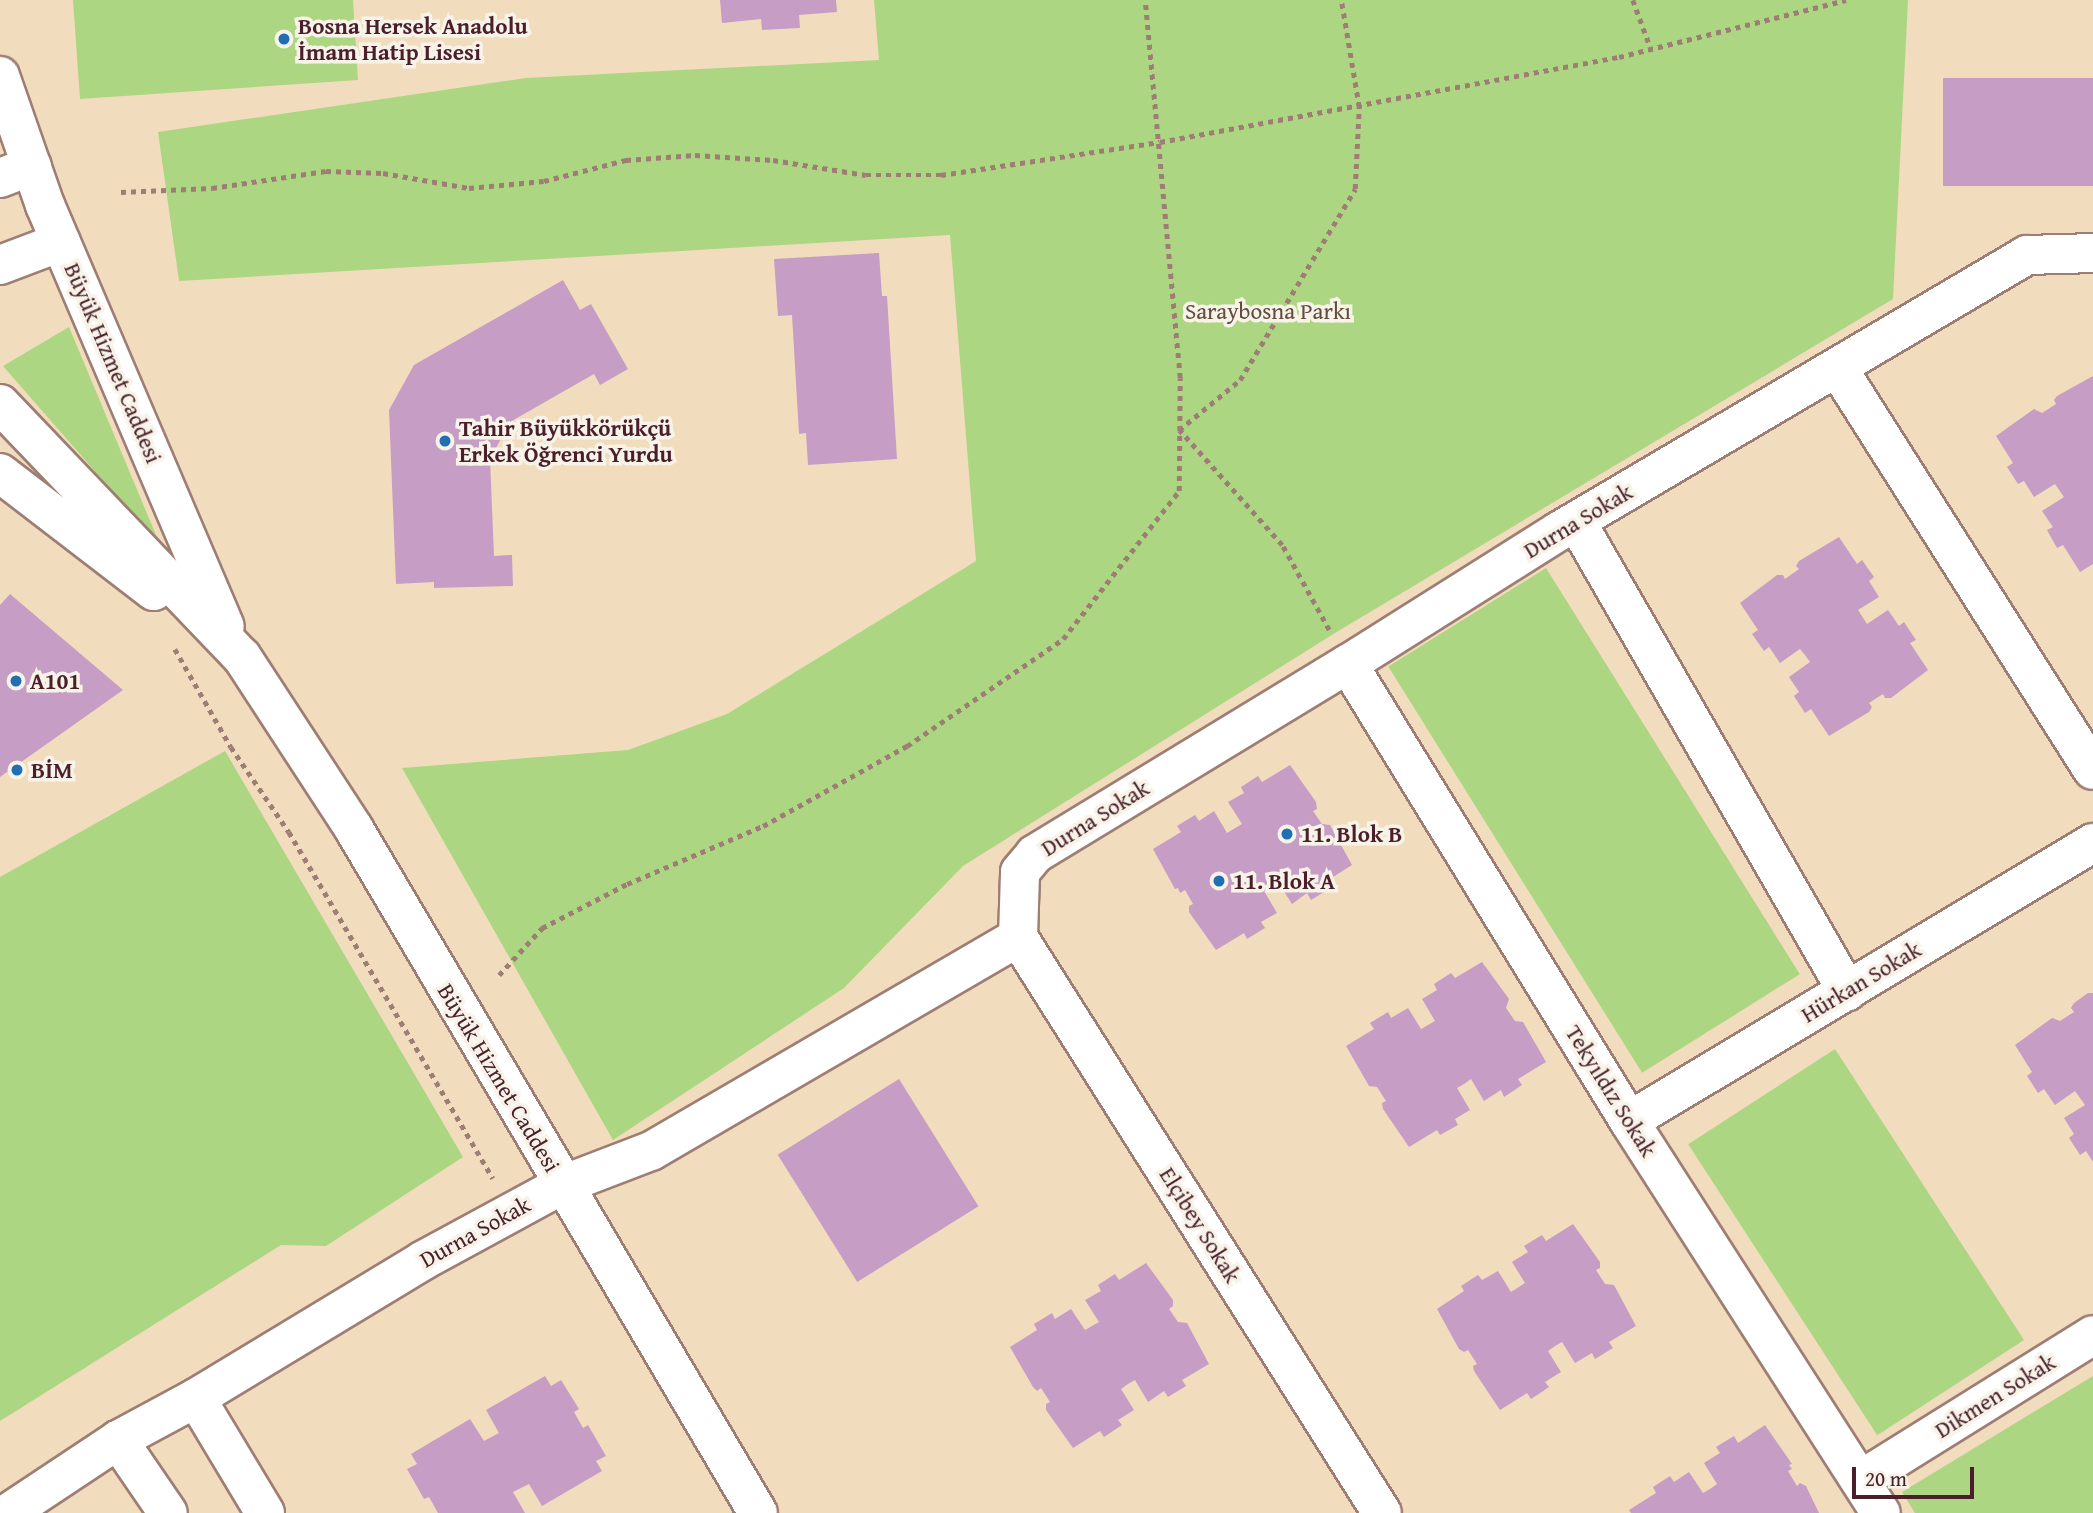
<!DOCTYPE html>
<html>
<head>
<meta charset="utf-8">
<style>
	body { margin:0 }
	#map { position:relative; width:2093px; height:1513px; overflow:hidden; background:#f2dcbe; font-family:"Gentium Book Plus",serif }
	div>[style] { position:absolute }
	.green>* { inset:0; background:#acd681; transform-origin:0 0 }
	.building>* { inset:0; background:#c69dc4; transform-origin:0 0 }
	.path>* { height:4.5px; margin-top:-2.25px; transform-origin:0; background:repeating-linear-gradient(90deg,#9e7e74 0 5px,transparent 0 10px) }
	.roads { filter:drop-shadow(2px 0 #9e7e74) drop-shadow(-2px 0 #9e7e74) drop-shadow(0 2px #9e7e74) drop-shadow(0 -2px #9e7e74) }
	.street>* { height:38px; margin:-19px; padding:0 19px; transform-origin:19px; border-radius:19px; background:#fff }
	.secondary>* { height:38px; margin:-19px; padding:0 19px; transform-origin:19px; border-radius:19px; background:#fff }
	.dots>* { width:19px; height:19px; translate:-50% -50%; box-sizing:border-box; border:4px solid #f7f3e8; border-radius:50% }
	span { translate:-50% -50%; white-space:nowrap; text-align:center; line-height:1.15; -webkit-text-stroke:7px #f7f3e8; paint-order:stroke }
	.poi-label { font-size:23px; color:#4a1f2b; font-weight:700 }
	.left { translate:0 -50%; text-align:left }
	.park-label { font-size:23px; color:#624d40 }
	.street-label { font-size:23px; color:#4a1f2b }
	.scale { position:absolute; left:1852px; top:1467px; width:122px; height:32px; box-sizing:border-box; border:4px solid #4a1f2b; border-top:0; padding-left:9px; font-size:21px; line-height:24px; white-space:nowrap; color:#4a1f2b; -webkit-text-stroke:5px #f7f3e8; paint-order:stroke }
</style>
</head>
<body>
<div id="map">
	<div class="green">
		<div style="clip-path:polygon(73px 0,353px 0,358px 80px,80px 99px)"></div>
		<div style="clip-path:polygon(874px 0,1908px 0,1893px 299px,1335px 633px,963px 866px,844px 988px,613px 1140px,402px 768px,628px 750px,727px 714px,976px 561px,950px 235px,179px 281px,158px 132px,526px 78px,879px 60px)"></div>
		<div style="clip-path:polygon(69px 327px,161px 547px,3px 366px)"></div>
		<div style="left:1546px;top:568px;width:479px;height:186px;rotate:58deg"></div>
		<div style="clip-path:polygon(225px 751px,463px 1157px,326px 1246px,281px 1245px,0 1421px,0 877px)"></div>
		<div style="left:1835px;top:1049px;width:347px;height:175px;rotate:57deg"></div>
		<div style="clip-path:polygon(2093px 1376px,2093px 1513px,1915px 1513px,1902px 1492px)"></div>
	</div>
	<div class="building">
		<div style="clip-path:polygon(720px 0,836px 0,837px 12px,799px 15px,800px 28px,762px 30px,761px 19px,722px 23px)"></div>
		<div style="left:1943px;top:78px;width:150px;height:108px"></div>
		<div style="clip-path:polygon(879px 253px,882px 296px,887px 296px,897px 459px,808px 465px,806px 433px,799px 434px,792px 315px,778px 316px,774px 259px)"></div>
		<div style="clip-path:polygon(563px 280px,580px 310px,591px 304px,628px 369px,600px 385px,594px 374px,510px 422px,490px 459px,494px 556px,512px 555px,513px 586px,434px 588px,434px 582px,396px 584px,389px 410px,414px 365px)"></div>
		<div style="clip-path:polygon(2093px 376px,2093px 564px,2080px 572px,2063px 545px,2057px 548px,2047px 530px,2053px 527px,2042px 511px,2064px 497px,2055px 484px,2034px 497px,2024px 481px,2018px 484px,2007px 467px,2013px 463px,1996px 436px,2034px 409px,2042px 413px,2056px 404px,2054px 400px,2057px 396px)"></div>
		<div style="clip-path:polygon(1839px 537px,1857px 564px,1862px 560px,1874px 577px,1869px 581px,1879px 597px,1858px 610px,1867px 624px,1888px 610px,1899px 626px,1904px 622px,1916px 640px,1910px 643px,1928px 670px,1891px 698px,1885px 698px,1883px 694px,1869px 703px,1872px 707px,1869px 712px,1829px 736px,1811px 709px,1805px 713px,1794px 696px,1799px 692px,1789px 677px,1810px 662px,1805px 655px,1800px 649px,1780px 663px,1769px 647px,1764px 651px,1752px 634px,1758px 630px,1740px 603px,1777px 575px,1783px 575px,1785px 579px,1799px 569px,1796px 566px,1799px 561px)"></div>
		<div style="clip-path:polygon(10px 594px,123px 690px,0 777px,0 605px)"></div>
		<div style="clip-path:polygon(1290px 765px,1316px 802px,1317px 809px,1313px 811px,1322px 824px,1330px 825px,1352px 865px,1325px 882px,1329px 889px,1311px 900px,1307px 893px,1292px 904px,1278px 882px,1271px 887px,1264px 891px,1277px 913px,1261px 922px,1265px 928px,1247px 939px,1244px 933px,1216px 950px,1189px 912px,1189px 906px,1193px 904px,1185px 890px,1180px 893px,1178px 888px,1175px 889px,1153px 849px,1181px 832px,1177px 826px,1195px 815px,1199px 821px,1214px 811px,1227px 833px,1242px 824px,1228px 802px,1244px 793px,1241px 787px,1258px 776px,1262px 782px)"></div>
		<div style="clip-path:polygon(1482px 962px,1509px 999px,1506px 1008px,1515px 1021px,1523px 1022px,1546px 1062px,1518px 1079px,1522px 1085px,1504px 1097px,1501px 1090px,1484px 1101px,1471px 1079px,1464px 1084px,1457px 1088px,1470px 1110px,1455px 1119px,1458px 1125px,1440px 1135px,1437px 1130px,1409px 1147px,1383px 1109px,1382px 1103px,1386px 1101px,1377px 1087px,1369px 1086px,1346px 1046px,1374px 1029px,1370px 1023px,1388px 1012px,1391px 1018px,1408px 1008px,1421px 1029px,1435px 1021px,1422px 999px,1437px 990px,1434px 984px,1451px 973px,1455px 978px)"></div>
		<div style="clip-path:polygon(2088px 993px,2093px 993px,2093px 1162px,2086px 1151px,2080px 1155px,2069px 1138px,2074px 1134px,2064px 1118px,2085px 1105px,2075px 1091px,2055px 1105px,2044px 1089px,2038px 1093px,2027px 1076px,2032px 1072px,2015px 1045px,2052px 1018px,2060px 1021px,2074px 1012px,2071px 1008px,2074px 1003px)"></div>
		<div style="left:899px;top:1079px;width:150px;height:143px;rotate:58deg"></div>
		<div style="clip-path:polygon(1573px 1224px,1600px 1262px,1600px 1268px,1596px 1270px,1605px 1284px,1614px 1285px,1636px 1326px,1609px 1342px,1613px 1348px,1595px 1359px,1592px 1353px,1575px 1363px,1562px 1342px,1555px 1346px,1548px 1351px,1561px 1372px,1545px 1382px,1549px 1387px,1531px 1399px,1527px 1393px,1500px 1410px,1474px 1371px,1473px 1366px,1477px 1364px,1468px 1350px,1464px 1352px,1459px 1349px,1437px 1309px,1464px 1291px,1461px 1286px,1478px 1275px,1482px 1280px,1498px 1271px,1511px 1292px,1525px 1283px,1512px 1262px,1528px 1252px,1524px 1246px,1542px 1235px,1546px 1241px)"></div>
		<div style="clip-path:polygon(1146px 1263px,1173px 1300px,1173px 1306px,1169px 1309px,1178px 1322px,1187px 1323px,1209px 1364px,1182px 1380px,1186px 1386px,1168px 1397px,1164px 1391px,1148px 1402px,1135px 1380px,1128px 1384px,1121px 1389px,1134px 1410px,1118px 1420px,1122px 1425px,1104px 1437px,1100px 1431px,1073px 1448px,1046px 1410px,1046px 1404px,1050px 1402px,1041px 1388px,1037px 1391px,1033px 1387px,1010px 1347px,1037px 1330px,1034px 1324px,1052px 1313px,1055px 1319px,1071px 1309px,1085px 1330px,1099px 1322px,1085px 1300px,1101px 1291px,1098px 1285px,1115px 1274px,1119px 1280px)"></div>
		<div style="clip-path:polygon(545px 1376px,551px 1386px,561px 1380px,579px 1409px,574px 1412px,583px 1428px,588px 1425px,606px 1456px,596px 1461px,602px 1471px,542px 1506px,529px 1484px,513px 1492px,525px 1513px,438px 1513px,429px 1497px,424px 1499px,407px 1469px,417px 1464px,411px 1454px,470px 1419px,484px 1441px,499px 1433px,486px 1410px)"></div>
		<div style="clip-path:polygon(1765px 1425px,1792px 1464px,1789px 1465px,1792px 1469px,1788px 1471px,1797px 1486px,1800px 1483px,1806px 1486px,1819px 1513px,1631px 1513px,1629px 1510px,1656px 1493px,1653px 1487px,1670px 1476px,1674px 1482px,1689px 1472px,1703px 1493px,1710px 1489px,1717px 1484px,1704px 1463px,1720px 1453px,1716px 1447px,1734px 1436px,1738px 1443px)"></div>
	</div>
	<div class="path">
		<div style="left:1633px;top:0;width:52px;rotate:69.8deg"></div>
		<div style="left:121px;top:192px;width:91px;rotate:-2.5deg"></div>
		<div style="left:212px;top:188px;width:115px;rotate:-8.5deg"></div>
		<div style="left:326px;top:171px;width:57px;rotate:2deg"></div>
		<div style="left:383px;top:173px;width:87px;rotate:9.9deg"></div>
		<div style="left:469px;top:188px;width:75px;rotate:-5.3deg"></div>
		<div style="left:544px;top:181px;width:85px;rotate:-14.4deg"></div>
		<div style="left:626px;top:160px;width:69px;rotate:-4.1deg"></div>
		<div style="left:695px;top:155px;width:78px;rotate:3.7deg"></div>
		<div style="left:773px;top:160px;width:94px;rotate:9.2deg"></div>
		<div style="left:866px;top:175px;width:75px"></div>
		<div style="left:941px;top:175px;width:221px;rotate:-8.6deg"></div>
		<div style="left:1160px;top:142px;width:467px;rotate:-10.5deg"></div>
		<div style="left:1619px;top:57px;width:234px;rotate:-14.1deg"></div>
		<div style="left:1329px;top:630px;width:97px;rotate:-118.9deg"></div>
		<div style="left:1282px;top:545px;width:154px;rotate:-131.8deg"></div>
		<div style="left:1179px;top:430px;width:79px;rotate:-39.3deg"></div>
		<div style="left:1240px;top:380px;width:223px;rotate:-58.9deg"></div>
		<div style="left:1355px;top:189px;width:82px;rotate:-87.2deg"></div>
		<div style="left:1359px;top:107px;width:109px;rotate:-99.5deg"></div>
		<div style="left:175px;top:649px;width:113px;rotate:60.3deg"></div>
		<div style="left:231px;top:747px;width:103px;rotate:55.7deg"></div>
		<div style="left:289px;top:832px;width:402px;rotate:59.5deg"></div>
		<div style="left:499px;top:975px;width:64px;rotate:-47.5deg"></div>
		<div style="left:542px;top:928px;width:96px;rotate:-27.4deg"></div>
		<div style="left:627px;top:884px;width:148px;rotate:-23.1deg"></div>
		<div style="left:763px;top:826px;width:165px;rotate:-29.1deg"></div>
		<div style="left:907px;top:746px;width:189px;rotate:-34.4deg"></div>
		<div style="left:1063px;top:639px;width:188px;rotate:-51.9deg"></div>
		<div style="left:1179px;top:491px;width:113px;rotate:-89.5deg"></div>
		<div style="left:1180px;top:378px;width:380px;rotate:-95.3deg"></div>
	</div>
	<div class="roads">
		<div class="street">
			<div style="left:1837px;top:367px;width:477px;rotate:57.6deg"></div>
			<div style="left:1576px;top:521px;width:543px;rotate:60.03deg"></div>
			<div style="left:1348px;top:664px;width:536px;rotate:58.41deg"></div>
			<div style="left:1629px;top:1121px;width:466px;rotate:57.3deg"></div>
			<div style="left:1018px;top:937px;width:65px;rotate:-88.2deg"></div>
			<div style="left:1020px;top:872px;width:23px;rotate:-50deg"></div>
			<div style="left:1035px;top:854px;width:366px;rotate:-31.3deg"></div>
			<div style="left:1348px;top:664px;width:249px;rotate:-32.2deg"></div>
			<div style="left:1559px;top:531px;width:543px;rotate:-30.53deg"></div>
			<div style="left:2027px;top:255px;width:66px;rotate:-1.7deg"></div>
			<div style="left:1018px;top:937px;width:681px;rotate:57.71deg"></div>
			<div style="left:1629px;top:1121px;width:541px;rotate:-30.93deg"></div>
			<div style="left:196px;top:1398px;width:134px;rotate:59deg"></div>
			<div style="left:118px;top:1440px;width:88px;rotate:55.6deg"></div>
			<div style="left:1862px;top:1479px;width:272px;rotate:-31.9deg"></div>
			<div style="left:8px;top:1513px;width:132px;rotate:-33.6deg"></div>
			<div style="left:118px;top:1440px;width:89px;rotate:-28.3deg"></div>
			<div style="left:196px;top:1398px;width:264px;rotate:-31.2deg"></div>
			<div style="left:422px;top:1261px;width:159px;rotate:-28.5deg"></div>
			<div style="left:562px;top:1185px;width:95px;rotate:-20.9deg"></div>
			<div style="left:651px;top:1151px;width:425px;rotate:-30.2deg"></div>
		</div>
		<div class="secondary">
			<div style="left:0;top:76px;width:137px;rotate:70.8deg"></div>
			<div style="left:45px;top:205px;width:458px;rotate:66.9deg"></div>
			<div style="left:0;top:178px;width:34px;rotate:-21deg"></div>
			<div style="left:0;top:265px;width:65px;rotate:-20.7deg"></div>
			<div style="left:0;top:404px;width:350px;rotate:46.3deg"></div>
			<div style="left:242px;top:657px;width:205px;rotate:56.9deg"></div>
			<div style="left:354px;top:829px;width:794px;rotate:59.43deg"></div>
			<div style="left:0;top:473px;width:194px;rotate:37.5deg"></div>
		</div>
	</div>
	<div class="dots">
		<div style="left:284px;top:39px;background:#1f6fb2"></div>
		<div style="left:445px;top:441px;background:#1f6fb2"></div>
		<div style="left:16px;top:681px;background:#1f6fb2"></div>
		<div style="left:17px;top:770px;background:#1f6fb2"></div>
		<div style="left:1287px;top:834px;background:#1f6fb2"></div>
		<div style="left:1219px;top:881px;background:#1f6fb2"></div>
	</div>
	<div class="poi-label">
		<span class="left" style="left:298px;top:39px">Bosna Hersek Anadolu<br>İmam Hatip Lisesi</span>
		<span class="left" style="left:459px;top:441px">Tahir Büyükkörükçü<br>Erkek Öğrenci Yurdu</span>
		<span class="left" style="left:30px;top:681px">A101</span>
		<span class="left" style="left:31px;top:770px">BİM</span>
		<span class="left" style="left:1301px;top:834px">11. Blok B</span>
		<span class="left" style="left:1233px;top:881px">11. Blok A</span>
	</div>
	<div class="park-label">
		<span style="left:1268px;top:311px">Saraybosna Parkı</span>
	</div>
	<div class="street-label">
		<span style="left:113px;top:363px;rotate:67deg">Büyük Hizmet Caddesi</span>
		<span style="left:1578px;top:521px;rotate:-31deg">Durna Sokak</span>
		<span style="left:1095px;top:818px;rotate:-32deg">Durna Sokak</span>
		<span style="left:1861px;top:982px;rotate:-31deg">Hürkan Sokak</span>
		<span style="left:499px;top:1078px;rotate:59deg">Büyük Hizmet Caddesi</span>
		<span style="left:1611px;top:1091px;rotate:58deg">Tekyıldız Sokak</span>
		<span style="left:1200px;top:1225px;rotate:58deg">Elçibey Sokak</span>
		<span style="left:475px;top:1232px;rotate:-29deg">Durna Sokak</span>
		<span style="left:1995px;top:1396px;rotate:-32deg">Dikmen Sokak</span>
	</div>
	<div class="scale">20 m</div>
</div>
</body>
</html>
